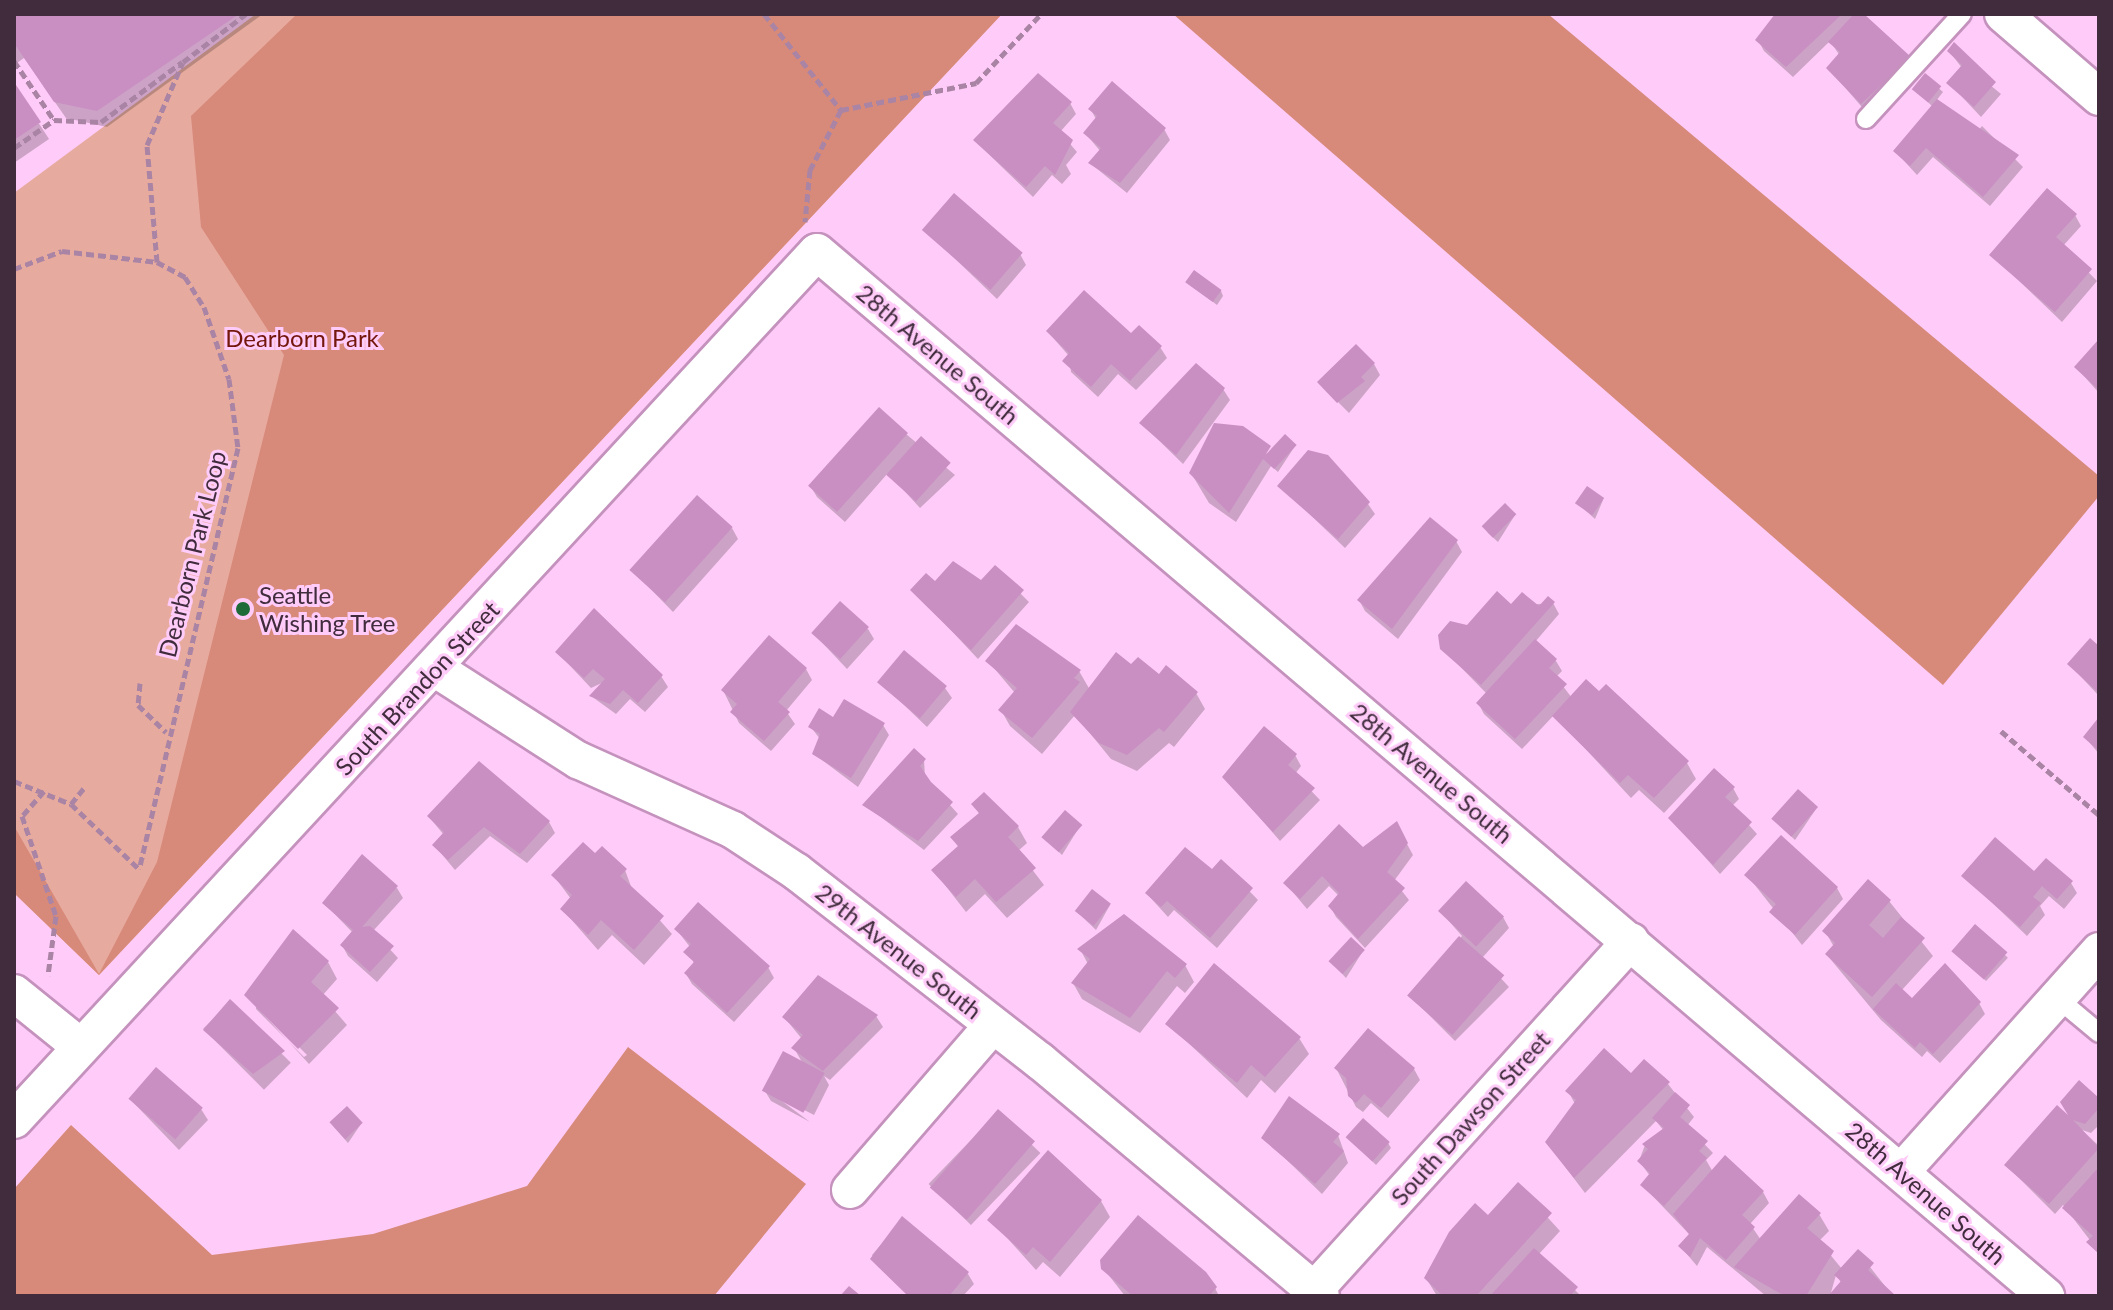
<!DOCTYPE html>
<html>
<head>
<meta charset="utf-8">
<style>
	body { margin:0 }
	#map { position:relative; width:2113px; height:1310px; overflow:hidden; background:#ffcbf8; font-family:Lato,sans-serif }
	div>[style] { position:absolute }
	.green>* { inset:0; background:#e7aa9e }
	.forest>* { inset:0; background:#d7897a }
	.shadow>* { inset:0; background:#0003; transform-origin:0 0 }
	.building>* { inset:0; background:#c98ec2; transform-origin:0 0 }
	.path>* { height:5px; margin-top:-2.5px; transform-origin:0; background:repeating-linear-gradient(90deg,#aa84a4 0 8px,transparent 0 12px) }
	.roads { filter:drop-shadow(2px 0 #c492bd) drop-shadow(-2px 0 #c492bd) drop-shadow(0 2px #c492bd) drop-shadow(0 -2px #c492bd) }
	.service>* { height:18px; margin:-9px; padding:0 9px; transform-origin:9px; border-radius:9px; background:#fff }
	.minor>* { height:36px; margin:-18px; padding:0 18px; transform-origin:18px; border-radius:18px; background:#fff }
	.dots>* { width:22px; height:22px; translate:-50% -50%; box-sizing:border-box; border:4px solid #ffcbf8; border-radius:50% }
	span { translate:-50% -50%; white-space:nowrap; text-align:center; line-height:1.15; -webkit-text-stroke:6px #ffcbf8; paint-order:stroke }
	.park-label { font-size:24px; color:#73160b }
	.street-label { font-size:24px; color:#402c3d }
	.poi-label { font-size:24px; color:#402c3d }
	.left { translate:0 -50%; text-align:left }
	.frame { position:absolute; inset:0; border:16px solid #402c3d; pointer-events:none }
</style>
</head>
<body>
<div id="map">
	<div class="green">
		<div style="clip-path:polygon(256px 14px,1002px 14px,99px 975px,14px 893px,14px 193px)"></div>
	</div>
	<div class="forest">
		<div style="clip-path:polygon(297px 14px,1002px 14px,99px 975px,14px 893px,14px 826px,99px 974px,157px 862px,284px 355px,201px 227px,191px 116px)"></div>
		<div style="clip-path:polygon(1173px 14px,1548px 14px,2099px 476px,2099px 496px,1943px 685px)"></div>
		<div style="clip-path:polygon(628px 1047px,806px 1184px,714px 1296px,14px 1296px,14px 1189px,71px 1125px,212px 1255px,373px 1234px,527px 1186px)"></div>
	</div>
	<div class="shadow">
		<div style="clip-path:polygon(14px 14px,263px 14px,107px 127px,66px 118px,24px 58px,14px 65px)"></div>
		<div style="clip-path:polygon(1782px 14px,1861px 14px,1910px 58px,1868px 114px,1828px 68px,1840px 56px,1830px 41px,1793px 77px,1764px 51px,1758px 40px)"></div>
		<div style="clip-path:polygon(1949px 51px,2001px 94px,1981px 117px,1949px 83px,1962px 68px)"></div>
		<div style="clip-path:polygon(1925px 76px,1943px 92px,1936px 101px,1978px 131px,1982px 126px,2023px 167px,1990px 206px,1933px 157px,1917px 175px,1895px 151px,1933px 107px,1914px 89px)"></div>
		<div style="clip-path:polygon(14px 85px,49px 139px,14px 163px)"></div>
		<div style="clip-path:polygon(1070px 103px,1076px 114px,1060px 132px,1077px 152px,1066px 165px,1071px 174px,1062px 184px,1052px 175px,1033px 197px,975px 141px)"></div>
		<div style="clip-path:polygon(1091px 110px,1164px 129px,1170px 140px,1127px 193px,1091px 164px,1101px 152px,1085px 133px,1096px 119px)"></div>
		<div style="clip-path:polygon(2075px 215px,2081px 226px,2063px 246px,2097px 281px,2062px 322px,1992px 255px)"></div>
		<div style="clip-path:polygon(925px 230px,1020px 254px,1026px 265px,997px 299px)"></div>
		<div style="clip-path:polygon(1187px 282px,1221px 291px,1223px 296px,1217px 305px)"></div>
		<div style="clip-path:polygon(1048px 332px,1131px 336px,1160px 347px,1167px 358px,1136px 390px,1118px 374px,1098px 397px,1071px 372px,1069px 356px)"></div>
		<div style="clip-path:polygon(2099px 342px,2099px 393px,2076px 367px)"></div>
		<div style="clip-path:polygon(1374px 364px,1380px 375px,1349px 413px,1319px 383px)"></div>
		<div style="clip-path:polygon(1223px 389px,1230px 400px,1183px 464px,1141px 423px)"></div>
		<div style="clip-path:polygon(906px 434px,955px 475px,920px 508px,888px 473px,845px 522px,817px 497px,811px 487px)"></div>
		<div style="clip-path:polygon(1295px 446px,1278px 472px,1271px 466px,1236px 522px,1209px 503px,1191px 473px)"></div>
		<div style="clip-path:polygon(1280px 486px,1368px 504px,1375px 514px,1345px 548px)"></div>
		<div style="clip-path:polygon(1603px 500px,1595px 519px,1577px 503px)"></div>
		<div style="clip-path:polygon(1515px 515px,1498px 542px,1488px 533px,1486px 529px)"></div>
		<div style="clip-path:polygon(732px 528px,738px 539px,673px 612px,632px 570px)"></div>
		<div style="clip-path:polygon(1456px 541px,1462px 552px,1398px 639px,1365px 611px,1359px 600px)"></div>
		<div style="clip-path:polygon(995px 568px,1029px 602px,978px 659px,913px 590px,982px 583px)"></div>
		<div style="clip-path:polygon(1553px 603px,1559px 614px,1535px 642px,1556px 661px,1562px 671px,1556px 677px,1572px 698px,1687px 763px,1696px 779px,1664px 813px,1639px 790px,1631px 798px,1554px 715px,1522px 749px,1484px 714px,1478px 703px,1487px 694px,1442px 648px,1511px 606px)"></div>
		<div style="clip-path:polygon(868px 629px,874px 639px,847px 669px,813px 633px)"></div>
		<div style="clip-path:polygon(2099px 648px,2099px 696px,2069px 664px)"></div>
		<div style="clip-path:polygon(557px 652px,661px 676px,668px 687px,645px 712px,630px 699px,616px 714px,591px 696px,604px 682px,591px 688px)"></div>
		<div style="clip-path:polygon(988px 661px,1079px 671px,1090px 690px,1131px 667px,1196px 693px,1205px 709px,1174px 747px,1169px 743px,1137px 771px,1111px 759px,1075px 715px,1042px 754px,1010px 726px,1001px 710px,1015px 693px)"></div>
		<div style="clip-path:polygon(806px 669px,812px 680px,786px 711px,795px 724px,771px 751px,739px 723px,723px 690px)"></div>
		<div style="clip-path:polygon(880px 682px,945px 688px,952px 698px,927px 727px)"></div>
		<div style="clip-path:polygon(833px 720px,883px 725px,889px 735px,858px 787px,814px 754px,820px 739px,810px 726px)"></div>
		<div style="clip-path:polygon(2099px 720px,2099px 754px,2085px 737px)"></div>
		<div style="clip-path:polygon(1295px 755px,1301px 766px,1295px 774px,1320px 800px,1280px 841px,1224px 777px)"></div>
		<div style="clip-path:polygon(924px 760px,925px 777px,958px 814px,924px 850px,865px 805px)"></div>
		<div style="clip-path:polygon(1733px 788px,1739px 799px,1732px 806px,1757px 834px,1720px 874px,1671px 819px)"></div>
		<div style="clip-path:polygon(974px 805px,1018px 827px,1027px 843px,1018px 851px,1044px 885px,1007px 918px,985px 894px,966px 912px,934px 871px,959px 848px,953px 838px,980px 815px)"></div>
		<div style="clip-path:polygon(1816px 809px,1795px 840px,1777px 823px)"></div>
		<div style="clip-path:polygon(429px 817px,549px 822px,555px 833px,527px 863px,490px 836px,455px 870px,434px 845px,444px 835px)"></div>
		<div style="clip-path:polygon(1396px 824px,1413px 855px,1394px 881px,1409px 900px,1365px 948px,1336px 917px,1330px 906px,1339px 896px,1329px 886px,1307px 909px,1286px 884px,1363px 849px)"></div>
		<div style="clip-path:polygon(1080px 826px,1062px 855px,1044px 838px)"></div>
		<div style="clip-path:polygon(596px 856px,625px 870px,632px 889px,672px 934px,644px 965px,612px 935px,598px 950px,562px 909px,571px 899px,554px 876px)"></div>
		<div style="clip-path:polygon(1221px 862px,1258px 900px,1217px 948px,1174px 910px,1168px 917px,1147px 894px,1212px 872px)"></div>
		<div style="clip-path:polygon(2034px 874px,2071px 883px,2077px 893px,2064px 909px,2049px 896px,2040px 906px,2045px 915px,2027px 936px,1964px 876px)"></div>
		<div style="clip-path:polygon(1747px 875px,1837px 888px,1843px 899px,1802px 945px)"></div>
		<div style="clip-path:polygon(397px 888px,403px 898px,373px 931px,398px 958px,377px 982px,348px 956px,342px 945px,353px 933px,324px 903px)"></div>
		<div style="clip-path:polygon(1889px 901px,1933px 956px,1901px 991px,1912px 1001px,1979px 1003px,1985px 1014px,1940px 1063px,1927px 1051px,1922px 1057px,1881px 1020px,1827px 955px,1834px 947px,1825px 931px)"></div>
		<div style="clip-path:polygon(1110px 905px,1096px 930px,1076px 911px)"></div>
		<div style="clip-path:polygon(1440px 911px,1503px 917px,1509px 928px,1482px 958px,1509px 987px,1455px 1041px,1409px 995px,1462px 936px)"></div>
		<div style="left:1975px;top:927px;width:45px;height:32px;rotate:43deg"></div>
		<div style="clip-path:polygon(676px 929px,768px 967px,774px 978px,734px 1022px,692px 984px,686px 974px,694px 965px,690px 947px)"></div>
		<div style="clip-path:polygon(1080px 949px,1185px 965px,1194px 982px,1185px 993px,1177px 986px,1140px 1033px,1082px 999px,1073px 983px,1088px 964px)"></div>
		<div style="clip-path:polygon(1363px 951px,1346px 978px,1331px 962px)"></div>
		<div style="clip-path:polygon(evenodd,328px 962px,337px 979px,322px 996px,347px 1025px,309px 1064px,246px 995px,328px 962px,256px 1004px,307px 1055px,304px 1057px,256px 1009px,256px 1004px)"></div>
		<div style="left:230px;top:1002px;width:86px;height:38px;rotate:45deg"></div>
		<div style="clip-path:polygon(876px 1016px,883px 1027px,830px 1080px,824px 1076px,829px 1085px,814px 1115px,771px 1093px,810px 1122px,771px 1101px,765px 1091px,803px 1064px,794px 1048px,802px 1039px,784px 1017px)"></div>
		<div style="clip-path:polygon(1168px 1024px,1299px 1038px,1309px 1054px,1275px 1093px,1261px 1080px,1247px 1098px)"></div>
		<div style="clip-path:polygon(1336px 1068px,1414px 1069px,1420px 1080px,1388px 1118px,1371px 1103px,1363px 1112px,1356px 1107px)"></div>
		<div style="clip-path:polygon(1631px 1076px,1668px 1084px,1694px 1117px,1687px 1126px,1713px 1153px,1706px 1160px,1713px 1172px,1763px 1192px,1769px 1203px,1750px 1224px,1761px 1240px,1819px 1214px,1829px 1231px,1819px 1241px,1842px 1269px,1858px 1252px,1893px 1296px,1836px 1296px,1842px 1284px,1836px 1275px,1830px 1296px,1766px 1296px,1707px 1247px,1697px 1266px,1680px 1246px,1690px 1235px,1642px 1185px,1650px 1176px,1639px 1161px,1645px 1145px,1664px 1131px,1656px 1121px,1585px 1193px,1547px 1143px,1575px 1104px,1568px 1091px)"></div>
		<div style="clip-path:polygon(129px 1098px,201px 1109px,208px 1120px,179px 1150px)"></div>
		<div style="clip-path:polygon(2099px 1100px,2099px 1125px,2091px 1133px,2082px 1130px,2099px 1146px,2099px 1252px,2063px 1205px,2055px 1214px,2006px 1165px,2073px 1123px,2062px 1102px)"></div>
		<div style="left:998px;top:1112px;width:59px;height:100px;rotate:44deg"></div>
		<div style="clip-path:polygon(361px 1124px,348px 1143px,334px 1127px)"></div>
		<div style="clip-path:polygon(1338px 1135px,1348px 1163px,1322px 1194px,1264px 1138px)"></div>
		<div style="clip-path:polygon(1349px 1138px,1388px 1143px,1391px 1148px,1376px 1165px)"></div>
		<div style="clip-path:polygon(1518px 1185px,1560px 1231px,1539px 1254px,1581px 1296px,1437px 1296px,1426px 1278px)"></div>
		<div style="clip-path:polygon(1101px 1201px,1110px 1217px,1060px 1277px,1043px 1262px,1036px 1270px,989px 1218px)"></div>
		<div style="clip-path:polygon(903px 1219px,968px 1274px,974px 1284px,963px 1296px,909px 1296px,878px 1266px,872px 1255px)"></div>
		<div style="clip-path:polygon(1103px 1268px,1215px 1288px,1219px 1296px,1125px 1296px)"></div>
	</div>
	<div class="building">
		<div style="clip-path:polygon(14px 14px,239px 14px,97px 111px,54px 102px,14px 43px)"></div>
		<div style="clip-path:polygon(1775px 14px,1842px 14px,1786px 67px,1755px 40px)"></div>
		<div style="clip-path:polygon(1854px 14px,1864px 14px,1911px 57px,1861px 104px,1826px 68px,1840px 52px,1828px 42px)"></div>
		<div style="clip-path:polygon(1954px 42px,1996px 82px,1974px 107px,1946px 83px,1962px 65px,1947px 51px)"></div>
		<div style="clip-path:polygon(1038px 73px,1072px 102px,1053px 123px,1073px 140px,1055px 175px,1045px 166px,1026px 187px,973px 140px)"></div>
		<div style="left:1925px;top:73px;width:21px;height:21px;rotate:39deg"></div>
		<div style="clip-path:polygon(1112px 81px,1166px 128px,1120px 183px,1088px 163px,1101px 148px,1083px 133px,1097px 116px,1088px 109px)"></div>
		<div style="clip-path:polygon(14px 82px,41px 122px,14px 140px)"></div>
		<div style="clip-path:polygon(1937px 99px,2019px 155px,1983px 197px,1926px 148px,1910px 166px,1893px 151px)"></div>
		<div style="clip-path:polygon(2047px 188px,2077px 214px,2056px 237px,2092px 269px,2055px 312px,1989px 255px)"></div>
		<div style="left:954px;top:193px;width:91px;height:49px;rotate:41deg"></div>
		<div style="left:1194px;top:270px;width:34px;height:15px;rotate:36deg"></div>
		<div style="clip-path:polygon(1084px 290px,1131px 333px,1139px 325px,1162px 346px,1130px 381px,1111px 364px,1091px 387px,1062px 361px,1069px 353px,1046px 331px)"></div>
		<div style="clip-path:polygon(2099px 339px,2099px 390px,2074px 367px)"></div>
		<div style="clip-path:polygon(1356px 344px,1375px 363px,1361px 377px,1365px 381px,1337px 403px,1317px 382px)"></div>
		<div style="clip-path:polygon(1196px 363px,1225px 388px,1176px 455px,1139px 423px)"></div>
		<div style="left:879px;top:407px;width:39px;height:106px;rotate:42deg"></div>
		<div style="clip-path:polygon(1214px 423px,1243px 426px,1271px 446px,1229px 513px,1189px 473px)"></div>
		<div style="left:1285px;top:434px;width:16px;height:33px;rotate:43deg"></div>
		<div style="left:921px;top:436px;width:40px;height:52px;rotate:42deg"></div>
		<div style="clip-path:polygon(1308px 450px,1328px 455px,1370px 502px,1338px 539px,1277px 486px)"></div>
		<div style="left:1587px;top:486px;width:21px;height:21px;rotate:35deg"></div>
		<div style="left:697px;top:495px;width:48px;height:101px;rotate:42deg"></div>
		<div style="left:1505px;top:503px;width:16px;height:33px;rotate:45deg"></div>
		<div style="clip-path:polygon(1430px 517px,1458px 540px,1392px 629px,1357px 600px)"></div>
		<div style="clip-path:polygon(953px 561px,981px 580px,995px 565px,1024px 590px,971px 650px,910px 590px,926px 573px,935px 581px)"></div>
		<div style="clip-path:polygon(1497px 591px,1511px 604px,1522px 592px,1539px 606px,1548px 596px,1555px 602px,1481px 685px,1440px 649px,1438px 635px,1450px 621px,1467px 625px)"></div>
		<div style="left:840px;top:601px;width:39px;height:43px;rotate:42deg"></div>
		<div style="clip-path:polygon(594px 608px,663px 675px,638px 703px,623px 690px,610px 704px,589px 696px,605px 679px,593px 669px,584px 678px,555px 652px)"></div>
		<div style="clip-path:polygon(1016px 624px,1081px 670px,1074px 678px,1080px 682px,1032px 738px,998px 710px,1017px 688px,985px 661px)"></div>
		<div style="clip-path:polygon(769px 635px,807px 668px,778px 702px,790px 712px,764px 741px,730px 712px,737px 704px,721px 690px)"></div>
		<div style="clip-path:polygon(2090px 638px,2099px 646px,2099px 693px,2067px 664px)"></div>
		<div style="clip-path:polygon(1535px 639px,1557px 659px,1549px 668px,1567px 684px,1515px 739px,1476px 703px)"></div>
		<div style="left:904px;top:650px;width:56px;height:42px;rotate:40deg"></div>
		<div style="clip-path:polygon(1116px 652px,1131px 664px,1138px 657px,1159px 674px,1166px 665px,1198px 692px,1164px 732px,1159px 728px,1127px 755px,1099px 743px,1070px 712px)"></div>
		<div style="clip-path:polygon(1586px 679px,1599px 691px,1606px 684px,1689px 761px,1654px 798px,1628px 775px,1620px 783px,1552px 716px)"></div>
		<div style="clip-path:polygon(844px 699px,885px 723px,851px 778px,812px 754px,820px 734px,808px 727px,819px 708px,833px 717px)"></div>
		<div style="clip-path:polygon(2099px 717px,2099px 751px,2083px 737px)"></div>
		<div style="clip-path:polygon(1264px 726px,1297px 754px,1288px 765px,1315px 788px,1273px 832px,1222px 777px)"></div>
		<div style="clip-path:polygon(914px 748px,926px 759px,920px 766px,931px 782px,953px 802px,918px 841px,862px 805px)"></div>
		<div style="clip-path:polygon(479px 761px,550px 821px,520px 854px,484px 827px,448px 860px,432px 845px,444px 832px,427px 816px)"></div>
		<div style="clip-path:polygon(1714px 768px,1735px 787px,1725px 797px,1752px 822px,1713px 865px,1668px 818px)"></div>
		<div style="left:1798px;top:789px;width:27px;height:40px;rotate:42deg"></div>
		<div style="clip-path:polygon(984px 792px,1019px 826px,1008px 837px,1036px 868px,996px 902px,975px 879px,956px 897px,931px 870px,958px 846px,950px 837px,979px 813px,971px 804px)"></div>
		<div style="left:1065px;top:810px;width:23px;height:36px;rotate:41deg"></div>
		<div style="clip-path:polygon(1397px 821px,1408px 843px,1387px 872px,1405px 888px,1358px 939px,1328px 906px,1339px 893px,1322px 876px,1300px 899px,1283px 883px,1339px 824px,1363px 847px)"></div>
		<div style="clip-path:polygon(1781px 835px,1838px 887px,1795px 935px,1769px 912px,1776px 904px,1744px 875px)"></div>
		<div style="clip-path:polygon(1995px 837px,2034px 871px,2046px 858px,2073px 881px,2057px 899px,2042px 886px,2033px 897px,2041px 903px,2020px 927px,1961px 876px)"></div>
		<div style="clip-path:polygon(583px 842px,595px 853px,602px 846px,627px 869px,620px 876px,664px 916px,634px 950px,601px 920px,588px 935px,560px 909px,572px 895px,551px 875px)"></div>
		<div style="clip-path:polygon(1185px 847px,1212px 869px,1221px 859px,1253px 888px,1210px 938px,1167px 901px,1161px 907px,1145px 893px)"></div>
		<div style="clip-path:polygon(362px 854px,398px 886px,362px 927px,370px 926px,394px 946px,370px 972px,340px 945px,353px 930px,322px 903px)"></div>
		<div style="clip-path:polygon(1868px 879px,1891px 900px,1869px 925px,1883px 938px,1901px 917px,1925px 938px,1872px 997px,1825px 954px,1835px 943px,1822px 931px)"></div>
		<div style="left:1466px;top:881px;width:52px;height:41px;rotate:43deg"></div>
		<div style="left:1092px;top:889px;width:24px;height:28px;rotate:38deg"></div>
		<div style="clip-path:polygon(698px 902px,770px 966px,727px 1013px,684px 973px,694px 962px,683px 952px,691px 944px,674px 929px)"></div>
		<div style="clip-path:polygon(1124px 914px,1187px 964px,1175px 978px,1167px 971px,1130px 1018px,1071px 983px,1090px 959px,1077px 949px)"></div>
		<div style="left:1975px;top:924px;width:43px;height:36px;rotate:41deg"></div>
		<div style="clip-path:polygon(293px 929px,329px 961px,311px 982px,339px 1008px,298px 1049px,244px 995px)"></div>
		<div style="left:1459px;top:936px;width:60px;height:79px;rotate:41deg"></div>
		<div style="left:1351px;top:937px;width:19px;height:33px;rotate:43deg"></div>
		<div style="clip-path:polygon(1214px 963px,1301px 1037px,1265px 1077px,1251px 1065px,1237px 1083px,1165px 1024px)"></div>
		<div style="clip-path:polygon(1945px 963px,1981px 1002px,1933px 1054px,1920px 1042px,1915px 1048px,1873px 1009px,1896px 983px,1912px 998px)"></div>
		<div style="clip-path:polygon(818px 975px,878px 1015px,823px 1071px,791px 1048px,803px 1035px,782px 1017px)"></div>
		<div style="clip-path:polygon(230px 999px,285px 1051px,253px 1074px,203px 1030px)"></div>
		<div style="clip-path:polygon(1368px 1028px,1415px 1068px,1381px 1108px,1364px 1094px,1356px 1103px,1348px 1096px,1346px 1078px,1334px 1068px)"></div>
		<div style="clip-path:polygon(1604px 1048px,1631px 1073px,1644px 1059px,1670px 1082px,1574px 1178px,1545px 1142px,1576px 1100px,1565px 1091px)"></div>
		<div style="left:783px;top:1051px;width:47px;height:45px;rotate:28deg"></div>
		<div style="left:156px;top:1067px;width:62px;height:42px;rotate:41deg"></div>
		<div style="clip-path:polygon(2079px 1080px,2099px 1098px,2099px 1108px,2085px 1124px,2073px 1120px,2099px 1148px,2049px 1204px,2004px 1165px,2057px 1105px,2068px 1115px,2060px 1102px)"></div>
		<div style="clip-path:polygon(1675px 1092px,1690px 1105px,1680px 1117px,1708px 1141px,1699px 1151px,1707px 1158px,1664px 1206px,1640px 1185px,1650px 1173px,1637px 1161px,1648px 1149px,1642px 1144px,1664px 1128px,1652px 1118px)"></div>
		<div style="clip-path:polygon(1289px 1096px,1340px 1134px,1333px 1142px,1344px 1151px,1315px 1184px,1261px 1138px)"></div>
		<div style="left:347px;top:1106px;width:23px;height:24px;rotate:47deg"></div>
		<div style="left:998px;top:1109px;width:49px;height:104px;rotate:41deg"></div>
		<div style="left:1363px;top:1118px;width:36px;height:26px;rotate:42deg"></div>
		<div style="clip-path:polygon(1048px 1150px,1102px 1200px,1050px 1262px,1033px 1247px,1026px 1255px,987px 1220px)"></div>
		<div style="clip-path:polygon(1725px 1155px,1764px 1191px,1742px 1215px,1755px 1227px,1726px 1260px,1700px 1238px,1690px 1257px,1678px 1246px,1689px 1234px,1673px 1214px)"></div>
		<div style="clip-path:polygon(2099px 1167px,2099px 1254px,2086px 1242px,2093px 1236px,2062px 1208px)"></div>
		<div style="clip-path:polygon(1518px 1182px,1552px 1213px,1476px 1296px,1443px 1296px,1424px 1278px,1449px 1232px,1475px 1203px,1488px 1215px)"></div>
		<div style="clip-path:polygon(1799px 1194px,1821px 1213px,1807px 1228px,1834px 1251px,1806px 1296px,1785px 1296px,1734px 1267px)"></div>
		<div style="clip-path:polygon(1138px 1215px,1206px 1272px,1217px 1287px,1209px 1296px,1133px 1296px,1101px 1269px,1100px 1260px)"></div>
		<div style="clip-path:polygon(902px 1216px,969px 1272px,949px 1296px,908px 1296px,870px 1259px)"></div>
		<div style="clip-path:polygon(1534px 1248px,1578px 1287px,1570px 1296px,1490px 1296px)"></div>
		<div style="clip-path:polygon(1858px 1249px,1874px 1263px,1868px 1270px,1896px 1296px,1828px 1296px,1841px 1281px,1834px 1275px)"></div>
		<div style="clip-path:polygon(849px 1286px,861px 1296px,840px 1296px)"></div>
	</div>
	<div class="path">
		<div style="left:764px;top:14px;width:123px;rotate:51.3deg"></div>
		<div style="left:841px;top:110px;width:68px;rotate:117.3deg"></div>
		<div style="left:810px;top:170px;width:52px;rotate:95.5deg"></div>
		<div style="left:14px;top:61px;width:71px;rotate:55.9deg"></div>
		<div style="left:841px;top:110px;width:138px;rotate:-11.3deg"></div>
		<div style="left:976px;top:83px;width:95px;rotate:-46.7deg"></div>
		<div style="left:14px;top:148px;width:49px;rotate:-35deg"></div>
		<div style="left:54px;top:120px;width:47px;rotate:2.4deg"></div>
		<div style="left:101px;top:122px;width:101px;rotate:-36.5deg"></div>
		<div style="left:157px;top:262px;width:117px;rotate:-94.9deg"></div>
		<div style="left:147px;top:145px;width:90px;rotate:-66.6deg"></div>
		<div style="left:183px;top:62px;width:79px;rotate:-37.3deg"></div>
		<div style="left:14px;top:269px;width:51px;rotate:-20.6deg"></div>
		<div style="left:62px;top:251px;width:96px;rotate:6.6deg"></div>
		<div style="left:157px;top:262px;width:32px;rotate:28deg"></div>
		<div style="left:185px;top:277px;width:36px;rotate:58deg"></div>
		<div style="left:204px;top:307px;width:76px;rotate:70.9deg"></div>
		<div style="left:229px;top:379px;width:70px;rotate:82.6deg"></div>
		<div style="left:238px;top:448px;width:432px;rotate:103.2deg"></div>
		<div style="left:140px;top:683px;width:22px;rotate:95deg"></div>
		<div style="left:138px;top:705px;width:39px;rotate:44deg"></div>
		<div style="left:2001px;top:731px;width:129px;rotate:40.6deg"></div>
		<div style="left:14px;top:781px;width:61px;rotate:22deg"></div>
		<div style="left:71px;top:804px;width:93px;rotate:43.7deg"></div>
		<div style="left:44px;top:791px;width:33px;rotate:131deg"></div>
		<div style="left:22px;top:816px;width:106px;rotate:71.2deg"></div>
		<div style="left:56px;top:916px;width:60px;rotate:97.7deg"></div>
		<div style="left:71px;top:804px;width:22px;rotate:-51deg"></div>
	</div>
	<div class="roads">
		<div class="service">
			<div style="left:1866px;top:119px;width:142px;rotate:-47.6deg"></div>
			<div style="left:2056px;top:997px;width:56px;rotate:39.9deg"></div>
		</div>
		<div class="minor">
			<div style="left:2003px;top:14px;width:127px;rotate:40.8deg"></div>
			<div style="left:436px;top:669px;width:169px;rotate:32.7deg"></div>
			<div style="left:578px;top:760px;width:170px;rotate:24.3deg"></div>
			<div style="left:733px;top:830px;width:77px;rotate:33.3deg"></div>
			<div style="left:797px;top:872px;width:308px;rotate:37.9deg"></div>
			<div style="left:1040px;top:1061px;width:366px;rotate:39.9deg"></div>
			<div style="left:14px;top:993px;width:86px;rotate:38.9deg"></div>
			<div style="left:14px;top:1120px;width:1182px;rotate:-47.23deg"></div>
			<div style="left:817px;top:252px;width:1613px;rotate:40.35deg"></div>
			<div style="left:1901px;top:1172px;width:297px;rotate:-48.1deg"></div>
			<div style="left:850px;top:1190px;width:218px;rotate:-49.1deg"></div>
			<div style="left:1309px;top:1296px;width:479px;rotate:-47.8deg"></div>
		</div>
	</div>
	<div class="dots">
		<div style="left:243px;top:609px;background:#1f6a39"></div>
	</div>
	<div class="park-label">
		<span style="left:302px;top:338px">Dearborn Park</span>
	</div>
	<div class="street-label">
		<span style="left:938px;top:354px;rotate:40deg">28th Avenue South</span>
		<span style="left:192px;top:554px;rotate:-76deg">Dearborn Park Loop</span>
		<span style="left:417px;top:688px;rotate:-47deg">South Brandon Street</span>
		<span style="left:1432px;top:773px;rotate:40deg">28th Avenue South</span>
		<span style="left:899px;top:951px;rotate:38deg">29th Avenue South</span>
		<span style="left:1470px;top:1118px;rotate:-48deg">South Dawson Street</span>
		<span style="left:1926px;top:1193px;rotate:41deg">28th Avenue South</span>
	</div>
	<div class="poi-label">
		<span class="left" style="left:259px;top:609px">Seattle<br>Wishing Tree</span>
	</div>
	<div class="frame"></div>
</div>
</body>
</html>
